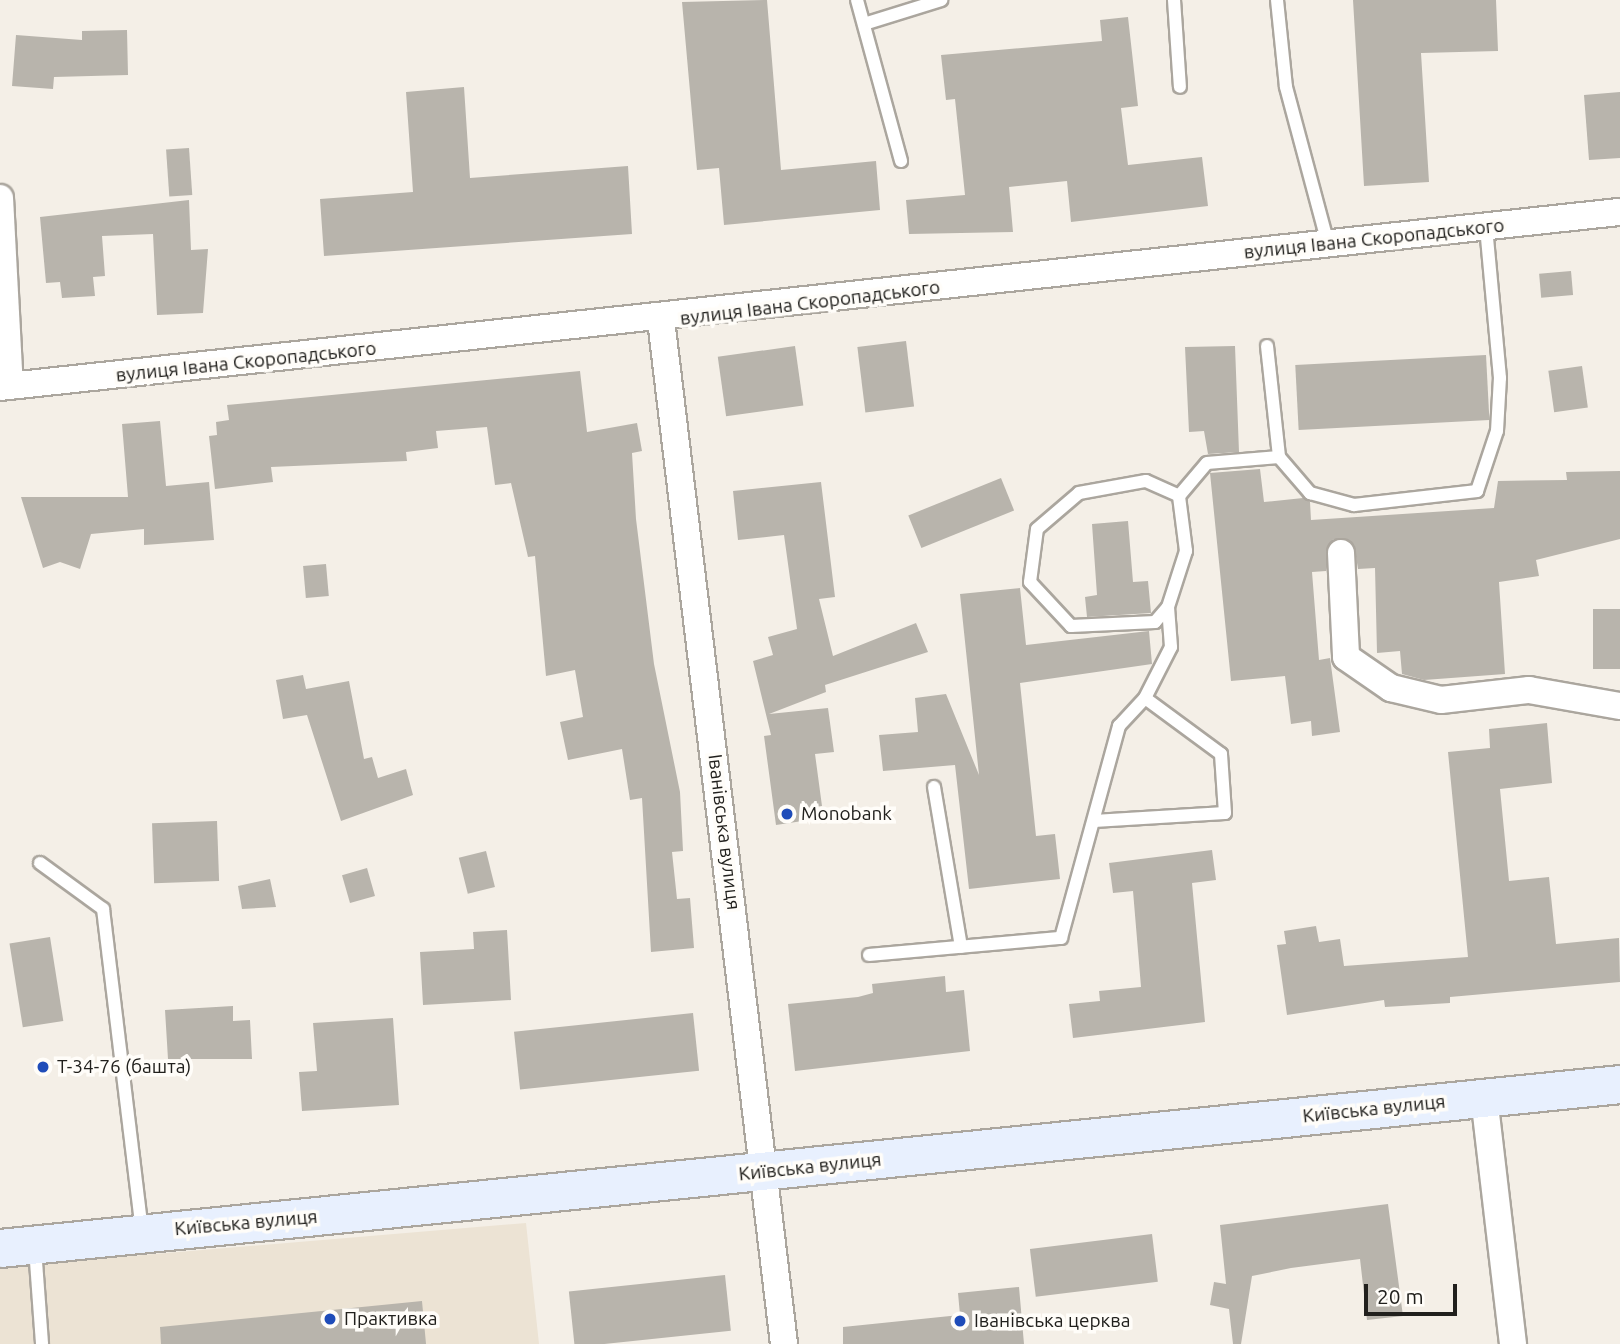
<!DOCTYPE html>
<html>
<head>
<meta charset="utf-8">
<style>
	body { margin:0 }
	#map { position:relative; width:1620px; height:1344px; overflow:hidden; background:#f4efe7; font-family:Ubuntu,sans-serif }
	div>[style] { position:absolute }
	.built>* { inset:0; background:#ece3d4 }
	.building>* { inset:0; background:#b8b4ac; transform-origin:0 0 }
	.roads { filter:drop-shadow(2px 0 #aba69e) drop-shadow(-2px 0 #aba69e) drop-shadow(0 2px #aba69e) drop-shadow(0 -2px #aba69e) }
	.lane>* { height:12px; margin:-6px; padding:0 6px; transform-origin:6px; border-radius:6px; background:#fff }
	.street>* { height:26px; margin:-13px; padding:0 13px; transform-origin:13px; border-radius:13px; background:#fff }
	.secondary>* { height:37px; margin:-18.5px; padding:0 18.5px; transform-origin:18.5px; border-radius:18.5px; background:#e8f0fe }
	.dots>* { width:19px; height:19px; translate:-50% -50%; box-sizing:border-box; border:4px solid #fffdf9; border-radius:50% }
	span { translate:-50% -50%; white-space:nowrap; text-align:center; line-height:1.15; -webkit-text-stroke:7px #fffdf9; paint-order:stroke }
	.street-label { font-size:19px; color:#21201d }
	.poi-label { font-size:19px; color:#21201d }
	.left { translate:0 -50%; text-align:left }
	.scale { position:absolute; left:1364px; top:1284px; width:93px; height:32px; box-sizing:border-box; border:4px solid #21201d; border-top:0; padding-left:9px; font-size:21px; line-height:24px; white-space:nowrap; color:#21201d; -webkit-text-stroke:5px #fffdf9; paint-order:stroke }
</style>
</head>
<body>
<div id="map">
	<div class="built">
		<div style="clip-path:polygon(526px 1223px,539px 1344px,0 1344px,0 1267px)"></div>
	</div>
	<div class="building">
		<div style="clip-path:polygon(767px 0,781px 170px,876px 161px,880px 210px,724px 225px,719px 168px,697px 170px,682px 2px)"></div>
		<div style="clip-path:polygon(1353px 0,1496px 0,1498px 51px,1421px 53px,1429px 182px,1364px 186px)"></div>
		<div style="clip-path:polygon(1128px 17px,1138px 106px,1121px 108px,1128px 165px,1202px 157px,1208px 206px,1071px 222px,1067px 181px,1009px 187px,1013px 232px,909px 234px,906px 200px,965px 195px,955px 99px,946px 100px,941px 55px,1102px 41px,1100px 20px)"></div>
		<div style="clip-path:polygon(127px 30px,128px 75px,54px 77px,53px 89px,12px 86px,16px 35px,82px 40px,82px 31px)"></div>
		<div style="clip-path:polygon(464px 87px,470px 178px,628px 166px,632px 234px,324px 256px,320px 199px,413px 192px,406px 92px)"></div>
		<div style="clip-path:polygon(1620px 92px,1620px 158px,1589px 160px,1584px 95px)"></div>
		<div style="left:189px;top:148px;width:47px;height:23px;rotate:86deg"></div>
		<div style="clip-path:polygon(189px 200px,191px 250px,208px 249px,203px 313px,157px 315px,153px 234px,102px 236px,105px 276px,93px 277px,95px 296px,62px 298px,60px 282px,46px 283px,40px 217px)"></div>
		<div style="left:1571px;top:271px;width:24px;height:32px;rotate:85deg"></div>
		<div style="left:906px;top:341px;width:66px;height:49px;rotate:83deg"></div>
		<div style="left:795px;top:346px;width:60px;height:78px;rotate:82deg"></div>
		<div style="clip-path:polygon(1235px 346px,1239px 452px,1208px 454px,1204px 431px,1189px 432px,1185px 347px)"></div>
		<div style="left:1486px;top:355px;width:65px;height:191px;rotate:87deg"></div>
		<div style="left:1582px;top:366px;width:42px;height:34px;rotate:82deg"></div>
		<div style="clip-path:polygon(580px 371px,587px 432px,637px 423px,642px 451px,632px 453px,636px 519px,654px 664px,680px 792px,683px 851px,672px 852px,677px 899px,690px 898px,694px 948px,651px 952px,642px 798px,630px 800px,622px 749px,568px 760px,560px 722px,583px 717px,575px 670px,546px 676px,535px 556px,528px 557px,511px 483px,495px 485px,487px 427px,436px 431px,438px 448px,406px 452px,407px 461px,271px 467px,273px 482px,215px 489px,209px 436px,217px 435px,216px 422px,229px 420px,227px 405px)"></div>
		<div style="clip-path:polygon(160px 421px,166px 486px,209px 482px,214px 540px,144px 545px,144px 529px,91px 534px,80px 569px,60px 562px,43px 568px,21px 497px,128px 497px,122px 424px)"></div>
		<div style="clip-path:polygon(1260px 469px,1264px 502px,1303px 498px,1310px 502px,1311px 520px,1494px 508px,1498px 481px,1567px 480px,1566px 472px,1620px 471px,1620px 539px,1536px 560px,1539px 576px,1499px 582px,1505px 674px,1424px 680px,1402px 674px,1400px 651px,1377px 653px,1375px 568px,1358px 569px,1354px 544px,1333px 539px,1326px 571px,1312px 572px,1319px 660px,1330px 658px,1340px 732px,1312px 736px,1311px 721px,1291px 724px,1285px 676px,1231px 681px,1210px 473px)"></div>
		<div style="left:1001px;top:478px;width:35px;height:100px;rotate:68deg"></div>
		<div style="clip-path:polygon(821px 482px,835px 597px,819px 599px,833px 656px,916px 623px,928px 652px,825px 685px,826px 692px,769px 714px,828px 708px,834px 752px,815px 754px,822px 806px,807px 808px,809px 820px,776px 825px,764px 736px,771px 735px,753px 661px,773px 655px,768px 637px,797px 629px,784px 535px,738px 540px,733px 491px)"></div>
		<div style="clip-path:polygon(1128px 521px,1133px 582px,1148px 581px,1151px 613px,1087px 617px,1085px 597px,1097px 595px,1092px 524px)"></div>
		<div style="left:326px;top:564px;width:32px;height:23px;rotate:85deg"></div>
		<div style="clip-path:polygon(1020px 588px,1026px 645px,1149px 631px,1152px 664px,1020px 683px,1036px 836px,1055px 834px,1060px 879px,969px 889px,955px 765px,883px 771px,879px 735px,918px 732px,915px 698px,946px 694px,979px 775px,960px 594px)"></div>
		<div style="left:1620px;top:609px;width:60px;height:27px;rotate:90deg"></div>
		<div style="clip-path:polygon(303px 675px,306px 689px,349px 681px,364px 759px,372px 757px,378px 778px,406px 769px,413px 795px,341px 821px,307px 715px,283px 719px,276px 680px)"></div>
		<div style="clip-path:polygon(1547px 723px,1552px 783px,1500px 789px,1509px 881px,1549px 877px,1556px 944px,1619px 938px,1620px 982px,1450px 997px,1450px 1003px,1385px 1007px,1384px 1000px,1287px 1015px,1277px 945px,1286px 944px,1284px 931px,1316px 926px,1319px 942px,1340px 939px,1344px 966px,1468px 957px,1448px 752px,1490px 748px,1489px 729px)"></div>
		<div style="left:217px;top:821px;width:60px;height:65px;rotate:88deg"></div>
		<div style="clip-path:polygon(1212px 850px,1216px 880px,1192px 883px,1205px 1022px,1073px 1038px,1069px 1004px,1100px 1001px,1099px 991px,1141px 987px,1133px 891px,1113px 893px,1109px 863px)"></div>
		<div style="left:486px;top:851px;width:37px;height:28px;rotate:76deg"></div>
		<div style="left:367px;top:868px;width:29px;height:26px;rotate:74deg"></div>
		<div style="clip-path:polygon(270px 879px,276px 907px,242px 909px,238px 886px)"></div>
		<div style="clip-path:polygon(507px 930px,511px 1000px,423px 1005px,420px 952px,474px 949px,473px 932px)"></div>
		<div style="left:50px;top:937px;width:85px;height:41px;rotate:81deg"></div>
		<div style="clip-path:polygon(945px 976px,946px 992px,964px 990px,970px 1051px,795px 1071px,788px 1004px,858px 997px,873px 993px,872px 984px)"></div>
		<div style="clip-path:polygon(233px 1006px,233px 1021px,250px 1020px,252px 1059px,168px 1059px,165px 1010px)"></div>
		<div style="left:693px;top:1013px;width:58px;height:180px;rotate:84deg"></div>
		<div style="clip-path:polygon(393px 1018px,399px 1105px,302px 1111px,299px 1072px,317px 1071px,313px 1023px)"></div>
		<div style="clip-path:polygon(1388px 1204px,1403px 1316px,1367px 1320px,1360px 1259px,1291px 1268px,1252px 1276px,1241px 1344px,1233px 1344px,1229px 1309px,1210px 1305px,1214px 1282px,1226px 1284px,1220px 1225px)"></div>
		<div style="left:1152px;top:1234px;width:48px;height:123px;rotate:83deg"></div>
		<div style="left:725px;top:1275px;width:56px;height:157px;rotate:84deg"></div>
		<div style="clip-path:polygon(1019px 1287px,1024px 1344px,843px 1344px,843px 1327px,960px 1315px,958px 1293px)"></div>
		<div style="clip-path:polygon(422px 1301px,426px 1344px,161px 1344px,160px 1327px)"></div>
	</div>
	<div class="roads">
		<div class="lane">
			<div style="left:857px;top:0;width:167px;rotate:74.7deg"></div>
			<div style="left:1174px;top:0;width:87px;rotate:86.1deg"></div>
			<div style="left:1277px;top:0;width:87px;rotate:84.1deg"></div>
			<div style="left:1286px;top:87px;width:163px;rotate:75deg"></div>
			<div style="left:864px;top:24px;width:81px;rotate:-17.3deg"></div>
			<div style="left:1267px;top:346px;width:112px;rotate:83.8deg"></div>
			<div style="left:1168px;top:607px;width:20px;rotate:131deg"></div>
			<div style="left:1155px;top:622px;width:84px;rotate:177.3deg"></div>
			<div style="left:1071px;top:626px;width:60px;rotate:-133deg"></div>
			<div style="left:1030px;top:582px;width:53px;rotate:-82.5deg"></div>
			<div style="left:1037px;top:529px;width:55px;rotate:-40.6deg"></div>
			<div style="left:1079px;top:493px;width:68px;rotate:-10.2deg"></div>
			<div style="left:1146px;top:481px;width:36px;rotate:24deg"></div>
			<div style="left:934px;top:787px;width:162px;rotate:80.4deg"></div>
			<div style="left:1094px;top:821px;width:131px;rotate:-3.5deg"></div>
			<div style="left:1225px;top:813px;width:59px;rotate:-93.9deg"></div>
			<div style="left:1221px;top:754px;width:94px;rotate:-143.6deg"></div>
			<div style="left:40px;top:863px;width:78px;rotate:36.1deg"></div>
			<div style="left:103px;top:909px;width:322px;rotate:83.1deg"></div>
			<div style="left:869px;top:955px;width:193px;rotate:-5.1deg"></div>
			<div style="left:1061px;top:938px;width:220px;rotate:-74.7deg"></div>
			<div style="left:1119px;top:726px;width:38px;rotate:-47deg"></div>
			<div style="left:1145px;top:698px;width:57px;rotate:-63deg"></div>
			<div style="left:1171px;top:647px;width:40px;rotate:-94.3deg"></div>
			<div style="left:1168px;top:607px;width:59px;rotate:-72.2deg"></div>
			<div style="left:1186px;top:551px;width:55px;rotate:-97.3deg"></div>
			<div style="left:1179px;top:496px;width:43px;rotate:-49.7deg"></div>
			<div style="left:1207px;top:463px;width:72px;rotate:-4.8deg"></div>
			<div style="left:1279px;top:457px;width:48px;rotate:49.3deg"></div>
			<div style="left:1310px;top:493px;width:46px;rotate:15.3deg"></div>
			<div style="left:1354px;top:505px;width:124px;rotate:-6.5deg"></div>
			<div style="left:1477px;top:491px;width:63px;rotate:-71.6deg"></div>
			<div style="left:1497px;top:431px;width:53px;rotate:-86.8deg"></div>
			<div style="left:1500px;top:378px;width:152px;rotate:-95.3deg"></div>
			<div style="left:35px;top:1248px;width:96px;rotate:85.8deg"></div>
		</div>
		<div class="street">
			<div style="left:0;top:198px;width:188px;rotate:87deg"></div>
			<div style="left:661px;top:320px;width:1031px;rotate:83.15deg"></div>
			<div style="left:0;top:387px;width:1629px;rotate:-6.17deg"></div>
			<div style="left:1341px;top:553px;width:104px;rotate:87.2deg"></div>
			<div style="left:1346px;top:657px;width:55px;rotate:34.6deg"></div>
			<div style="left:1391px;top:688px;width:51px;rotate:13.5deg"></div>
			<div style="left:1441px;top:700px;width:89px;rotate:-6.5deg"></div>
			<div style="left:1529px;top:690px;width:92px;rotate:10deg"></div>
			<div style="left:1484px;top:1097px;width:249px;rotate:83.3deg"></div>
		</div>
		<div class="secondary">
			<div style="left:0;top:1248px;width:1628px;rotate:-5.78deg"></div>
		</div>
	</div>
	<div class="dots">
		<div style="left:787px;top:814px;background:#1f4cb9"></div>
		<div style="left:43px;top:1067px;background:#1f4cb9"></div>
		<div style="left:330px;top:1319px;background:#1f4cb9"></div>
		<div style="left:960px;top:1321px;background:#1f4cb9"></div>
	</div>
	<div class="street-label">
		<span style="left:1374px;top:239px;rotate:-6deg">вулиця Івана Скоропадського</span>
		<span style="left:810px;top:303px;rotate:-7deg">вулиця Івана Скоропадського</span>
		<span style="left:246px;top:362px;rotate:-6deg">вулиця Івана Скоропадського</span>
		<span style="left:724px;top:832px;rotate:83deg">Іванівська вулиця</span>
		<span style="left:1374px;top:1109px;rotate:-6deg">Київська вулиця</span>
		<span style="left:810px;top:1167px;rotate:-6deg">Київська вулиця</span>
		<span style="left:246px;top:1223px;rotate:-5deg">Київська вулиця</span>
	</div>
	<div class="poi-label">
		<span class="left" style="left:801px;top:814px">Monobank</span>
		<span class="left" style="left:57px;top:1067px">Т-34-76 (башта)</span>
		<span class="left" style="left:344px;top:1319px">Практивка</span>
		<span class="left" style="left:974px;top:1321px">Іванівська церква</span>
	</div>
	<div class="scale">20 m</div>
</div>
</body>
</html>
